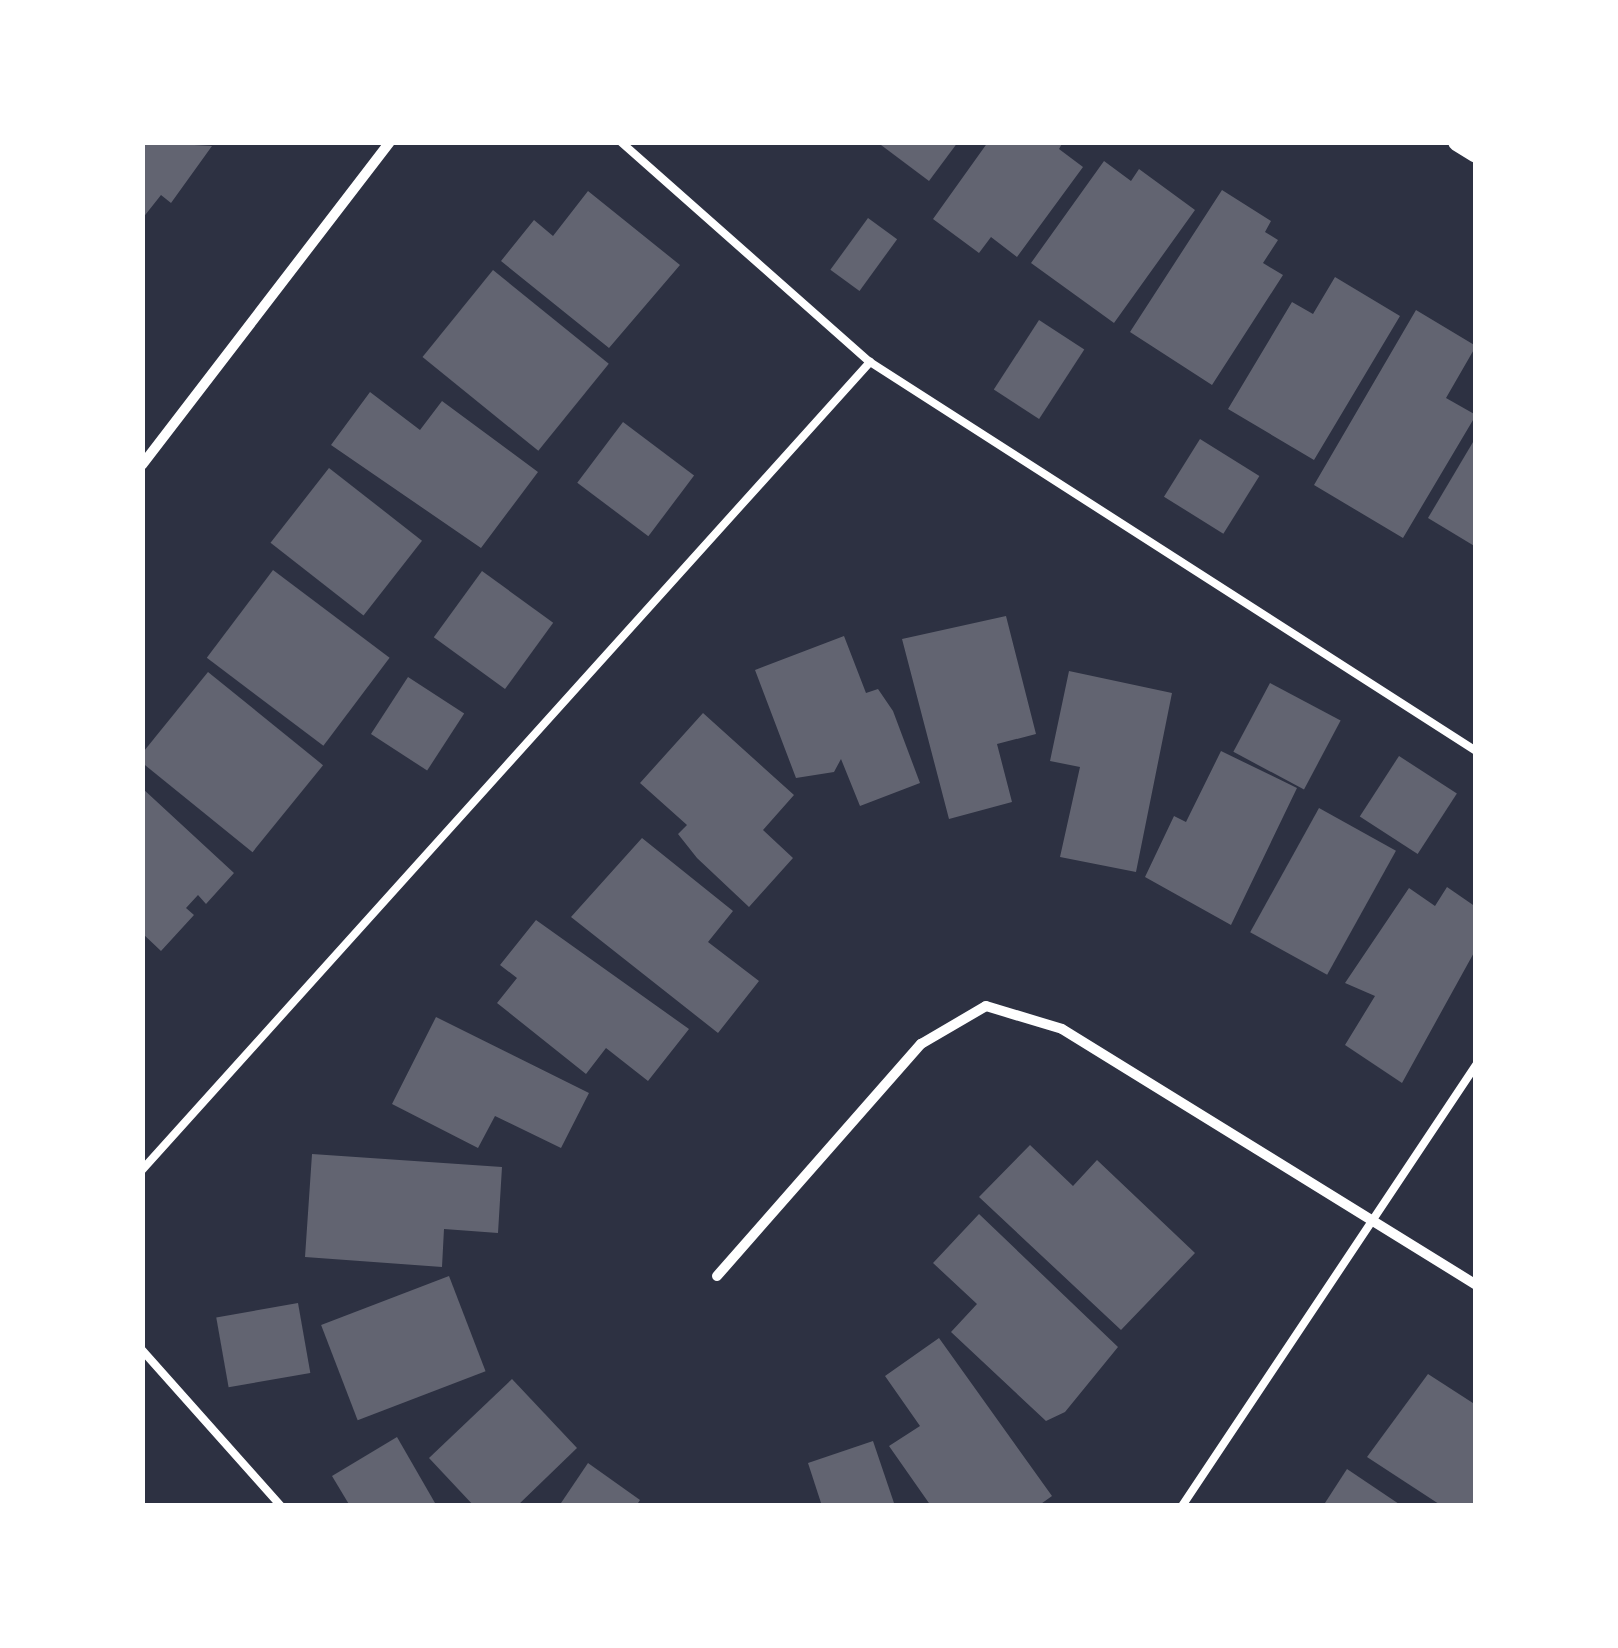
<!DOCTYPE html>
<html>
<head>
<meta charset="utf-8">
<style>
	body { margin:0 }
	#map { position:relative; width:1618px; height:1648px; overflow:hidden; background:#2d3142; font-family:"DejaVu Sans",sans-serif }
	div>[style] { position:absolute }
	.building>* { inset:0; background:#626471; transform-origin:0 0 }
	.service>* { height:8px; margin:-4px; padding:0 4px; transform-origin:4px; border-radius:4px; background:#fff }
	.minor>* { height:10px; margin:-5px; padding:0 5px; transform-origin:5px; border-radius:5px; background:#fff }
	.tertiary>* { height:18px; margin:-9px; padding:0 9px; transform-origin:9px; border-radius:9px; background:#fff }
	span { translate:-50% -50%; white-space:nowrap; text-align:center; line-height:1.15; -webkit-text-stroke:8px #fff; paint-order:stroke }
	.frame { position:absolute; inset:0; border:145px solid #fff; pointer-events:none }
</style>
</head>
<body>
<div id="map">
	<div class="building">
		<div style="clip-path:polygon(142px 142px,212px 146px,171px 203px,161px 195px,142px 219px)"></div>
		<div style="clip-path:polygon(877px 142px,958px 142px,929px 181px)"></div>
		<div style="clip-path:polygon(988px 142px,1063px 142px,1059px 149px,1083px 167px,1017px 257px,991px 237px,979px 253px,933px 219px)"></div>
		<div style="clip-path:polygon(1104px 161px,1131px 181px,1139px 169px,1195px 210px,1114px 323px,1031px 263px)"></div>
		<div style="clip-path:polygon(1222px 190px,1271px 221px,1265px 232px,1278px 240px,1263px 263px,1283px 275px,1212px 385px,1130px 332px)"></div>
		<div style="clip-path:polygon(588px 191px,680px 265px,609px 348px,501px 261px,534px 220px,553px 236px)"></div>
		<div style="left:868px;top:218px;width:36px;height:64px;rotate:36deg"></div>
		<div style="left:493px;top:270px;width:149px;height:112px;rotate:39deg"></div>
		<div style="clip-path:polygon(1335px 277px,1400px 316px,1314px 460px,1228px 409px,1292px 302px,1313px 314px)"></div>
		<div style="clip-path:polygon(1416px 310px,1476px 346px,1446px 398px,1476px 415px,1403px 538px,1314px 485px)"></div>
		<div style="left:1039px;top:320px;width:54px;height:83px;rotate:33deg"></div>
		<div style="clip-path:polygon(370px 392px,420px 430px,442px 401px,538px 472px,481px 548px,331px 445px)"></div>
		<div style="left:623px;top:422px;width:89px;height:76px;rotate:37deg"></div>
		<div style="clip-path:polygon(1476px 437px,1476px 547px,1428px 518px)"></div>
		<div style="left:1200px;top:439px;width:70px;height:68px;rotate:32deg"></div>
		<div style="left:329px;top:468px;width:118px;height:95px;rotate:38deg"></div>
		<div style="left:273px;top:570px;width:146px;height:110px;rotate:37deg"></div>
		<div style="left:482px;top:571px;width:88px;height:82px;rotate:36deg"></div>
		<div style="clip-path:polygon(1006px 616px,1036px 734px,997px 744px,1012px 802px,949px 819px,902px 639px)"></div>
		<div style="clip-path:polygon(844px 636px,866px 693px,878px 689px,893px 711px,920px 783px,860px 806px,841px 759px,834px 772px,796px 778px,755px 670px)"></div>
		<div style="clip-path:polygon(1069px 671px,1172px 693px,1136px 872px,1060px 857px,1080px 767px,1050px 761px)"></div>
		<div style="left:208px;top:672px;width:148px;height:112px;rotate:39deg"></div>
		<div style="left:408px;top:677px;width:67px;height:68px;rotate:33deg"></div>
		<div style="left:1270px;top:683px;width:80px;height:78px;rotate:28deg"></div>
		<div style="clip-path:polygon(703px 713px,794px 795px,763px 830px,793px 858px,749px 907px,697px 858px,678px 834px,687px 825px,640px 783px)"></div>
		<div style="clip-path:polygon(1221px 751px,1297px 788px,1231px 925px,1145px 877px,1174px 816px,1186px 822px)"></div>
		<div style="left:1399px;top:756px;width:69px;height:72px;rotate:33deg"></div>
		<div style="clip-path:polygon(142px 788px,234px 873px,206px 904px,198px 895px,186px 908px,194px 915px,161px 951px,142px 933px)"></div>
		<div style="left:1319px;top:808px;width:88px;height:142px;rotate:29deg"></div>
		<div style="clip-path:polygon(642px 838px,733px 911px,708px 942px,759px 981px,718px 1033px,571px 917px)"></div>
		<div style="clip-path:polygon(1447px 887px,1476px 907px,1476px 949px,1402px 1083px,1345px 1045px,1375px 996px,1345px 983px,1409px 888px,1435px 906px)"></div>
		<div style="clip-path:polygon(536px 920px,689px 1029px,648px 1081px,606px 1048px,586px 1074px,497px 1003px,517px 978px,500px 965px)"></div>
		<div style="clip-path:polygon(436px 1017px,589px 1093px,561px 1148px,495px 1116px,478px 1148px,392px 1104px)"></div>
		<div style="clip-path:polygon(1030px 1145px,1073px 1186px,1097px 1160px,1195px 1253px,1121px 1330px,979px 1197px)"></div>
		<div style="clip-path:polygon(312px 1154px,502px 1167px,498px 1233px,444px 1229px,442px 1267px,305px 1257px)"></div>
		<div style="clip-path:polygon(979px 1214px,1118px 1347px,1065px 1412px,1046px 1421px,951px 1332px,977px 1304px,933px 1263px)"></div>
		<div style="left:449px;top:1276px;width:102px;height:137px;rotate:69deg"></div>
		<div style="left:298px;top:1303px;width:71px;height:83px;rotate:80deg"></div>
		<div style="clip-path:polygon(939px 1338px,1052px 1496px,1038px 1506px,931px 1506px,889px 1446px,920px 1426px,885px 1376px)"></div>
		<div style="clip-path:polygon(1428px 1374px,1476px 1405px,1476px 1506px,1442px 1506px,1367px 1457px)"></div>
		<div style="clip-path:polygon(512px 1379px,577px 1448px,517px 1506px,474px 1506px,429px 1458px)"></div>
		<div style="clip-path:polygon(397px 1437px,435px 1503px,350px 1506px,332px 1476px)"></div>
		<div style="clip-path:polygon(873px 1441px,895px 1506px,822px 1506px,808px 1463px)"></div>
		<div style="clip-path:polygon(588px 1463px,640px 1500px,636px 1506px,559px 1506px)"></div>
		<div style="clip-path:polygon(1347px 1469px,1402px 1506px,1323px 1506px)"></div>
	</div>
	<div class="service">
		<div style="left:621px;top:142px;width:332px;rotate:41.5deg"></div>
		<div style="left:870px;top:362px;width:720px;rotate:32.7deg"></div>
		<div style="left:142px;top:1170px;width:1088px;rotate:-47.98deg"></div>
		<div style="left:142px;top:1350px;width:209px;rotate:48.3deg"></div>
		<div style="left:1182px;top:1506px;width:530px;rotate:-56.31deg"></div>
	</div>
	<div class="minor">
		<div style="left:142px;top:465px;width:407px;rotate:-52.5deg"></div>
		<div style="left:717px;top:1276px;width:309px;rotate:-48.7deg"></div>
		<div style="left:921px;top:1044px;width:75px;rotate:-30.3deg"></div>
		<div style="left:986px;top:1006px;width:79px;rotate:16.8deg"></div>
		<div style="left:1062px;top:1029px;width:487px;rotate:31.7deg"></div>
	</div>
	<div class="tertiary">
		<div style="left:1457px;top:142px;width:22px;rotate:32deg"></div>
	</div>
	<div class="frame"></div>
</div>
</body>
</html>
